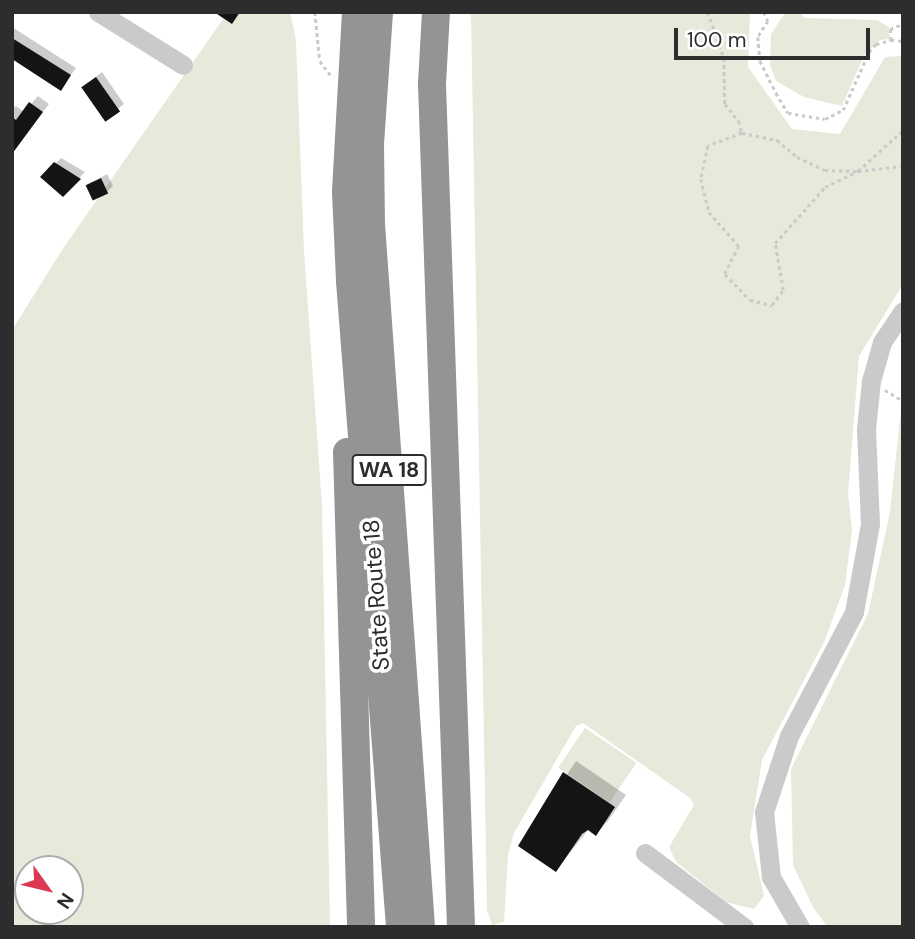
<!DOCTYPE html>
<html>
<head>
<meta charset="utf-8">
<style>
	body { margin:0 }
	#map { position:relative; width:915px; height:939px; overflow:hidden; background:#fff; font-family:"DM Sans",sans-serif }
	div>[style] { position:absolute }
	.green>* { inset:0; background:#e5eadb; transform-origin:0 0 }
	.shadow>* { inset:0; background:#0003 }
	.building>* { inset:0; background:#141414; transform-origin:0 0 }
	.path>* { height:2.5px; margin-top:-1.25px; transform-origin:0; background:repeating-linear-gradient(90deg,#cacaca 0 3.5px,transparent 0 7px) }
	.minor>* { height:19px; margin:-9.5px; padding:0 9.5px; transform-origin:9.5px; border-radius:9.5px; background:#cacaca }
	.highway>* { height:28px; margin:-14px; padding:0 14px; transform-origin:14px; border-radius:14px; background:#949494 }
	span { translate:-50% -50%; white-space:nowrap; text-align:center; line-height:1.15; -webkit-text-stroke:7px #fff; paint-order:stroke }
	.shield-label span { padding:2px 5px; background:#fff; border:2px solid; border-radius:5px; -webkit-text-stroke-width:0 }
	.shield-label { font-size:21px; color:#2d2d2d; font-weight:700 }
	.street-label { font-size:23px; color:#2d2d2d }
	.frame { position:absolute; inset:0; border:14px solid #2d2d2d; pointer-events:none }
	.north { position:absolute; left:14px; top:855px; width:70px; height:70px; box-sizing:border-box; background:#fff; border:2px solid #ababab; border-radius:50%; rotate:124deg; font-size:19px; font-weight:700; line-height:28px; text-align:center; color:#2d2d2d }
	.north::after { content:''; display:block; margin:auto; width:24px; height:32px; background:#dc3854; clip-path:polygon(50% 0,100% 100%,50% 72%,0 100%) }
	.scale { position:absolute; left:674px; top:28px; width:196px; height:32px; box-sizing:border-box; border:4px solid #2d2d2d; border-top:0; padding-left:9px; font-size:21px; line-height:24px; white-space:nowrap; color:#2d2d2d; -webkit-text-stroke:5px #fff; paint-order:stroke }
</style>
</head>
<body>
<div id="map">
	<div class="green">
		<div style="clip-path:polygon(evenodd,228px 12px,290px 12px,296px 40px,304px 250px,322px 506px,330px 927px,12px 927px,12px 330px,64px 247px,228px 12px,28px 869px,70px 869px,70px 911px,28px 911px,28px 869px)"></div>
		<div style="clip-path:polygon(471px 12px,750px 12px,748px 67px,792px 129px,840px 134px,885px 57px,903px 56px,903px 284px,859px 356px,848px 493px,852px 530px,845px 585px,825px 640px,762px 760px,750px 836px,764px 896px,754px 909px,726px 902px,676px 862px,669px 847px,694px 805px,690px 798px,583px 723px,576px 726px,514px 833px,508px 855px,504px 922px,492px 925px,487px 910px)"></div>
		<div style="clip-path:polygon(799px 12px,805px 18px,877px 20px,889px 27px,890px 39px,880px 40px,864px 56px,842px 106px,804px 97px,776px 81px,770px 65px,771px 34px,785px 13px)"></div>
		<div style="clip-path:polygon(903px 392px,903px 927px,828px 927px,814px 909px,793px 865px,791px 769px,868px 614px,890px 512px)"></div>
		<div style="left:585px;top:728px;width:62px;height:48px;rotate:34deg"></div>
	</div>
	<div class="shadow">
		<div style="clip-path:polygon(12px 27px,76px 68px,61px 88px,12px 58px)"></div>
		<div style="clip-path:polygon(102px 72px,124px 104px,118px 109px,83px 87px)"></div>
		<div style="clip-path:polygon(38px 96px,49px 104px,14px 149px,12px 109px,16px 106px,24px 112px)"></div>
		<div style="clip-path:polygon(61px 158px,85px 172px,63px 195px,43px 177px)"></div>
		<div style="clip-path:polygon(107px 174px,113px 186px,107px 192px,87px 186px)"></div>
		<div style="clip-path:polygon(576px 761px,626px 795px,608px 821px,596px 833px,589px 829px,556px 870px,520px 846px)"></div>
	</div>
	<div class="building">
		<div style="clip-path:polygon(214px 12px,240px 12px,232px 24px)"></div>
		<div style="clip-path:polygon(12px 38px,71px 75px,61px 91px,12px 59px)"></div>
		<div style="left:96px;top:77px;width:42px;height:18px;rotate:55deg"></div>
		<div style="clip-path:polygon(29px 102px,43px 112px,12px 154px,12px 117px,16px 120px)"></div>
		<div style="clip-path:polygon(54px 162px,81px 179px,63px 197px,40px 177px)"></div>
		<div style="left:101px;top:178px;width:17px;height:17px;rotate:65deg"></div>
		<div style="clip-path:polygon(563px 772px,615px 807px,596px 836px,588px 830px,582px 834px,556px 872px,518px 846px)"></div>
	</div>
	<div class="path">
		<div style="left:315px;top:12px;width:49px;rotate:84.2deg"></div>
		<div style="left:320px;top:61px;width:21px;rotate:53deg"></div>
		<div style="left:708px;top:12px;width:49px;rotate:70.8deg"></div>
		<div style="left:724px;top:58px;width:46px;rotate:88.8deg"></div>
		<div style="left:725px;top:104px;width:22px;rotate:51deg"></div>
		<div style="left:739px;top:121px;width:12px;rotate:76deg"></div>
		<div style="left:742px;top:133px;width:36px;rotate:159deg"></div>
		<div style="left:708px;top:146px;width:34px;rotate:102deg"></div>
		<div style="left:701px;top:179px;width:34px;rotate:76deg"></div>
		<div style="left:709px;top:212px;width:45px;rotate:48.6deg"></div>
		<div style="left:739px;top:246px;width:31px;rotate:117deg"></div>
		<div style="left:725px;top:274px;width:36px;rotate:46deg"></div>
		<div style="left:750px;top:300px;width:23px;rotate:13deg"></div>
		<div style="left:772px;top:305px;width:19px;rotate:-54deg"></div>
		<div style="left:783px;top:290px;width:48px;rotate:-99.7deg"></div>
		<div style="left:775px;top:243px;width:75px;rotate:-48.2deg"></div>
		<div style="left:825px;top:187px;width:37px;rotate:-26deg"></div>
		<div style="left:858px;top:171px;width:45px;rotate:-6.3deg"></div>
		<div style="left:764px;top:12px;width:10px;rotate:66deg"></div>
		<div style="left:768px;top:21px;width:19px;rotate:122deg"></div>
		<div style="left:758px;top:37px;width:24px;rotate:85deg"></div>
		<div style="left:760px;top:61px;width:36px;rotate:63deg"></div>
		<div style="left:776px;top:93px;width:23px;rotate:59deg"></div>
		<div style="left:788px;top:113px;width:37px;rotate:9deg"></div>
		<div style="left:825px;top:119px;width:20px;rotate:-27deg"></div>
		<div style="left:843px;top:110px;width:64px;rotate:-65.9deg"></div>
		<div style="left:869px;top:52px;width:11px;rotate:-49deg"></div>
		<div style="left:876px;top:44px;width:16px;rotate:-15deg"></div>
		<div style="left:891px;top:40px;width:11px;rotate:-95deg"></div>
		<div style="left:890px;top:29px;width:14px;rotate:-21deg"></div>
		<div style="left:891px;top:40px;width:12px;rotate:5deg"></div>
		<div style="left:742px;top:133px;width:36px;rotate:11deg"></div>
		<div style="left:777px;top:140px;width:26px;rotate:40deg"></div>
		<div style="left:797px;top:157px;width:31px;rotate:25deg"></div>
		<div style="left:825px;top:170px;width:33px;rotate:2deg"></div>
		<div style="left:858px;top:171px;width:61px;rotate:-42.3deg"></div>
		<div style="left:885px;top:390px;width:21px;rotate:31deg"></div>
	</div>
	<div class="minor">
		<div style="left:98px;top:12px;width:100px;rotate:31.9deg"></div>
		<div style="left:645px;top:853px;width:124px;rotate:36.8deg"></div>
		<div style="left:800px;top:927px;width:58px;rotate:-120.1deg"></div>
		<div style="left:771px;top:877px;width:65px;rotate:-96.1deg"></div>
		<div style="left:764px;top:812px;width:80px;rotate:-71.8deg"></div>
		<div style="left:789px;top:736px;width:140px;rotate:-62.3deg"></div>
		<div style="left:854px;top:612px;width:89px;rotate:-79.7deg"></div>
		<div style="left:870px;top:524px;width:95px;rotate:-92.4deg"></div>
		<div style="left:866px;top:429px;width:48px;rotate:-84.1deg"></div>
		<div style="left:871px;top:381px;width:41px;rotate:-74.2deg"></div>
		<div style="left:882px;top:342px;width:37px;rotate:-56deg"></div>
	</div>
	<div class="highway">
		<div style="left:356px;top:12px;width:180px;rotate:93.2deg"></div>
		<div style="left:346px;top:192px;width:89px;rotate:87.4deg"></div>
		<div style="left:350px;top:281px;width:648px;rotate:85.57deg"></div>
		<div style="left:379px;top:12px;width:132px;rotate:93.9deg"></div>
		<div style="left:370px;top:144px;width:80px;rotate:89.3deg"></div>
		<div style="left:371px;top:224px;width:705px;rotate:85.93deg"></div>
		<div style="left:436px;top:12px;width:72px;rotate:93.2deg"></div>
		<div style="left:432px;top:84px;width:843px;rotate:88.03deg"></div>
		<div style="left:347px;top:452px;width:475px;rotate:88.3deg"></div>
	</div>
	<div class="shield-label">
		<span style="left:389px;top:470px">WA 18</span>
	</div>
	<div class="street-label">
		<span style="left:376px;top:595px;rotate:-94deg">State Route 18</span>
	</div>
	<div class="frame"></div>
	<div class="north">N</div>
	<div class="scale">100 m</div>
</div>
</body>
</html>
